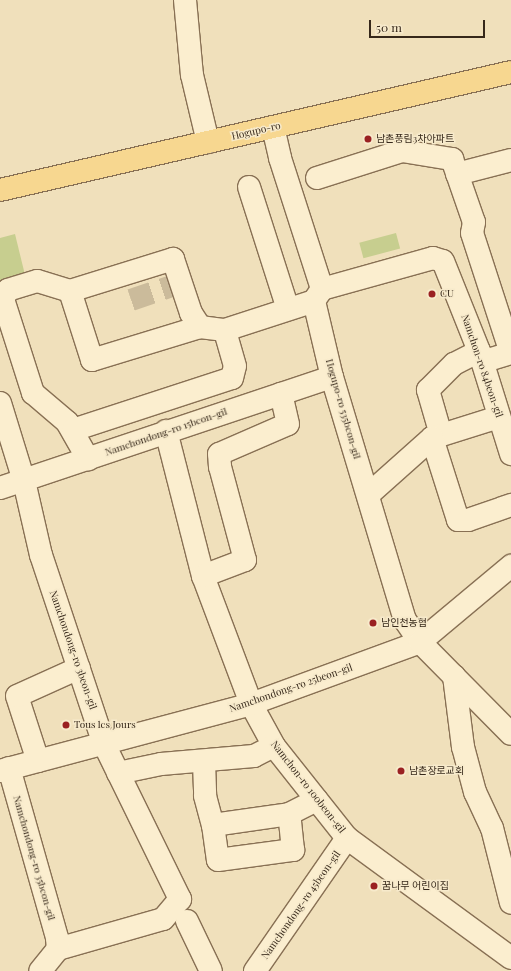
<!DOCTYPE html>
<html>
<head>
<meta charset="utf-8">
<style>
	body { margin:0 }
	#map { position:relative; width:511px; height:971px; overflow:hidden; background:#f0e0bb; font-family:"Playfair Display","Noto Sans KR",serif }
	div>[style] { position:absolute }
	.green>* { inset:0; background:#c7ce8f; transform-origin:0 0 }
	.minor-tunnel>* { height:22px; margin-top:-11px; transform-origin:0; background:repeating-linear-gradient(90deg,#cbbb9b 0 22px,transparent 0 33px) }
	.roads { filter:drop-shadow(1px 0 #887054) drop-shadow(-1px 0 #887054) drop-shadow(0 1px #887054) drop-shadow(0 -1px #887054) }
	.minor>* { height:22px; margin:-11px; padding:0 11px; transform-origin:11px; border-radius:11px; background:#fbeecf }
	.major>* { height:22px; margin:-11px; padding:0 11px; transform-origin:11px; border-radius:11px; background:#f7d790 }
	.dots>* { width:11px; height:11px; translate:-50% -50%; box-sizing:border-box; border:2px solid #f7eacb; border-radius:50% }
	span { translate:-50% -50%; white-space:nowrap; text-align:center; line-height:1.15; -webkit-text-stroke:3px #f7eacb; paint-order:stroke }
	.street-label { font-size:10px; color:#36281a }
	.poi-label { font-size:10px; color:#36281a }
	.left { translate:0 -50%; text-align:left }
	.scale { position:absolute; left:369px; top:20px; width:116px; height:18px; box-sizing:border-box; border:2px solid #36281a; border-top:0; padding-left:5px; font-size:12px; line-height:14px; white-space:nowrap; color:#36281a; -webkit-text-stroke:3px #f7eacb; paint-order:stroke }
</style>
</head>
<body>
<div id="map">
	<div class="green">
		<div style="left:396px;top:233px;width:16px;height:38px;rotate:75deg"></div>
		<div style="clip-path:polygon(15px 234px,25px 275px,0 282px,0 238px)"></div>
	</div>
	<div class="minor-tunnel">
		<div style="left:131px;top:300px;width:53px;rotate:-18.8deg"></div>
	</div>
	<div class="roads">
		<div class="minor">
			<div style="left:185px;top:0;width:75px;rotate:84.7deg"></div>
			<div style="left:192px;top:75px;width:69px;rotate:76.6deg"></div>
			<div style="left:273px;top:127px;width:32px;rotate:77deg"></div>
			<div style="left:280px;top:158px;width:138px;rotate:72.2deg"></div>
			<div style="left:457px;top:174px;width:56px;rotate:-14.5deg"></div>
			<div style="left:317px;top:178px;width:89px;rotate:-17.6deg"></div>
			<div style="left:402px;top:151px;width:51px;rotate:9.1deg"></div>
			<div style="left:452px;top:159px;width:67px;rotate:70.8deg"></div>
			<div style="left:474px;top:222px;width:11px;rotate:100deg"></div>
			<div style="left:472px;top:233px;width:126px;rotate:72deg"></div>
			<div style="left:511px;top:353px;width:30px;rotate:163deg"></div>
			<div style="left:249px;top:187px;width:128px;rotate:72.3deg"></div>
			<div style="left:322px;top:289px;width:14px;rotate:124deg"></div>
			<div style="left:314px;top:301px;width:78px;rotate:76.7deg"></div>
			<div style="left:332px;top:377px;width:254px;rotate:73.3deg"></div>
			<div style="left:405px;top:620px;width:27px;rotate:56deg"></div>
			<div style="left:420px;top:642px;width:129px;rotate:45.3deg"></div>
			<div style="left:322px;top:289px;width:115px;rotate:-15.6deg"></div>
			<div style="left:433px;top:258px;width:10px;rotate:17deg"></div>
			<div style="left:443px;top:261px;width:97px;rotate:68.2deg"></div>
			<div style="left:479px;top:351px;width:108px;rotate:72.7deg"></div>
			<div style="left:70px;top:291px;width:34px;rotate:-163deg"></div>
			<div style="left:37px;top:281px;width:30px;rotate:163deg"></div>
			<div style="left:8px;top:290px;width:10px;rotate:119deg"></div>
			<div style="left:3px;top:299px;width:99px;rotate:72.3deg"></div>
			<div style="left:33px;top:393px;width:45px;rotate:40.5deg"></div>
			<div style="left:67px;top:422px;width:43px;rotate:60.4deg"></div>
			<div style="left:200px;top:327px;width:113px;rotate:163deg"></div>
			<div style="left:92px;top:360px;width:72px;rotate:-107.7deg"></div>
			<div style="left:70px;top:291px;width:108px;rotate:-17.3deg"></div>
			<div style="left:173px;top:259px;width:57px;rotate:71.6deg"></div>
			<div style="left:191px;top:313px;width:17px;rotate:57deg"></div>
			<div style="left:200px;top:327px;width:25px;rotate:7deg"></div>
			<div style="left:225px;top:330px;width:94px;rotate:-18deg"></div>
			<div style="left:0;top:403px;width:82px;rotate:72.9deg"></div>
			<div style="left:24px;top:481px;width:76px;rotate:77.1deg"></div>
			<div style="left:41px;top:555px;width:199px;rotate:71.6deg"></div>
			<div style="left:104px;top:744px;width:173px;rotate:63.9deg"></div>
			<div style="left:180px;top:899px;width:26px;rotate:130deg"></div>
			<div style="left:163px;top:919px;width:109px;rotate:164.1deg"></div>
			<div style="left:73px;top:430px;width:167px;rotate:-18.1deg"></div>
			<div style="left:232px;top:378px;width:12px;rotate:-76deg"></div>
			<div style="left:235px;top:366px;width:37px;rotate:-106deg"></div>
			<div style="left:166px;top:431px;width:150px;rotate:75.7deg"></div>
			<div style="left:203px;top:576px;width:137px;rotate:69.4deg"></div>
			<div style="left:251px;top:704px;width:48px;rotate:61.3deg"></div>
			<div style="left:274px;top:746px;width:117px;rotate:51.6deg"></div>
			<div style="left:347px;top:838px;width:203px;rotate:36.2deg"></div>
			<div style="left:441px;top:435px;width:47px;rotate:-106.1deg"></div>
			<div style="left:428px;top:390px;width:37px;rotate:-45deg"></div>
			<div style="left:454px;top:364px;width:28px;rotate:-27deg"></div>
			<div style="left:432px;top:438px;width:70px;rotate:-17.4deg"></div>
			<div style="left:0;top:488px;width:350px;rotate:-18.5deg"></div>
			<div style="left:368px;top:495px;width:86px;rotate:-41.7deg"></div>
			<div style="left:432px;top:438px;width:86px;rotate:72.4deg"></div>
			<div style="left:458px;top:520px;width:10px"></div>
			<div style="left:468px;top:520px;width:46px;rotate:-19.2deg"></div>
			<div style="left:203px;top:576px;width:45px;rotate:-20.9deg"></div>
			<div style="left:245px;top:560px;width:96px;rotate:-105deg"></div>
			<div style="left:220px;top:467px;width:13px;rotate:-94deg"></div>
			<div style="left:219px;top:454px;width:75px;rotate:-23.5deg"></div>
			<div style="left:288px;top:424px;width:31px;rotate:-103deg"></div>
			<div style="left:454px;top:676px;width:72px;rotate:82.8deg"></div>
			<div style="left:463px;top:747px;width:47px;rotate:75.1deg"></div>
			<div style="left:475px;top:792px;width:40px;rotate:65deg"></div>
			<div style="left:492px;top:828px;width:77px;rotate:75.8deg"></div>
			<div style="left:38px;top:761px;width:68px;rotate:-107.9deg"></div>
			<div style="left:17px;top:696px;width:68px;rotate:-24.3deg"></div>
			<div style="left:204px;top:762px;width:34px;rotate:88deg"></div>
			<div style="left:205px;top:796px;width:30px;rotate:75deg"></div>
			<div style="left:213px;top:825px;width:77px;rotate:-8.2deg"></div>
			<div style="left:289px;top:814px;width:31px;rotate:-27deg"></div>
			<div style="left:9px;top:768px;width:177px;rotate:74.2deg"></div>
			<div style="left:57px;top:938px;width:11px;rotate:85deg"></div>
			<div style="left:58px;top:949px;width:28px;rotate:129deg"></div>
			<div style="left:0;top:771px;width:260px;rotate:-14.9deg"></div>
			<div style="left:251px;top:704px;width:180px;rotate:-20.1deg"></div>
			<div style="left:420px;top:642px;width:119px;rotate:-39.9deg"></div>
			<div style="left:118px;top:773px;width:44px;rotate:-11.8deg"></div>
			<div style="left:161px;top:764px;width:93px;rotate:-4.9deg"></div>
			<div style="left:254px;top:756px;width:22px;rotate:-27deg"></div>
			<div style="left:213px;top:825px;width:35px;rotate:82deg"></div>
			<div style="left:218px;top:860px;width:76px;rotate:-7.6deg"></div>
			<div style="left:293px;top:850px;width:36px;rotate:-96deg"></div>
			<div style="left:187px;top:921px;width:55px;rotate:64.4deg"></div>
			<div style="left:255px;top:971px;width:162px;rotate:-55.3deg"></div>
		</div>
		<div class="major">
			<div style="left:0;top:190px;width:524px;rotate:-13deg"></div>
		</div>
	</div>
	<div class="dots">
		<div style="left:368px;top:139px;background:#9a2122"></div>
		<div style="left:432px;top:294px;background:#9a2122"></div>
		<div style="left:373px;top:623px;background:#9a2122"></div>
		<div style="left:66px;top:725px;background:#9a2122"></div>
		<div style="left:401px;top:771px;background:#9a2122"></div>
		<div style="left:374px;top:886px;background:#9a2122"></div>
	</div>
	<div class="street-label">
		<span style="left:256px;top:131px;rotate:-13deg">Hogupo-ro</span>
		<span style="left:482px;top:366px;rotate:71deg">Namchon-ro 84beon-gil</span>
		<span style="left:343px;top:409px;rotate:74deg">Hogupo-ro 535beon-gil</span>
		<span style="left:166px;top:432px;rotate:-19deg">Namchondong-ro 15beon-gil</span>
		<span style="left:73px;top:650px;rotate:71deg">Namchondong-ro 3beon-gil</span>
		<span style="left:291px;top:688px;rotate:-19deg">Namchondong-ro 25beon-gil</span>
		<span style="left:308px;top:787px;rotate:52deg">Namchon-ro 100beon-gil</span>
		<span style="left:34px;top:858px;rotate:74deg">Namchondong-ro 35beon-gil</span>
		<span style="left:301px;top:905px;rotate:-55deg">Namchondong-ro 45beon-gil</span>
	</div>
	<div class="poi-label">
		<span class="left" style="left:376px;top:139px">남촌풍림3차아파트</span>
		<span class="left" style="left:440px;top:294px">CU</span>
		<span class="left" style="left:381px;top:623px">남인천농협</span>
		<span class="left" style="left:74px;top:725px">Tous les Jours</span>
		<span class="left" style="left:409px;top:771px">남촌장로교회</span>
		<span class="left" style="left:382px;top:886px">꿈나무 어린이집</span>
	</div>
	<div class="scale">50 m</div>
</div>
</body>
</html>
